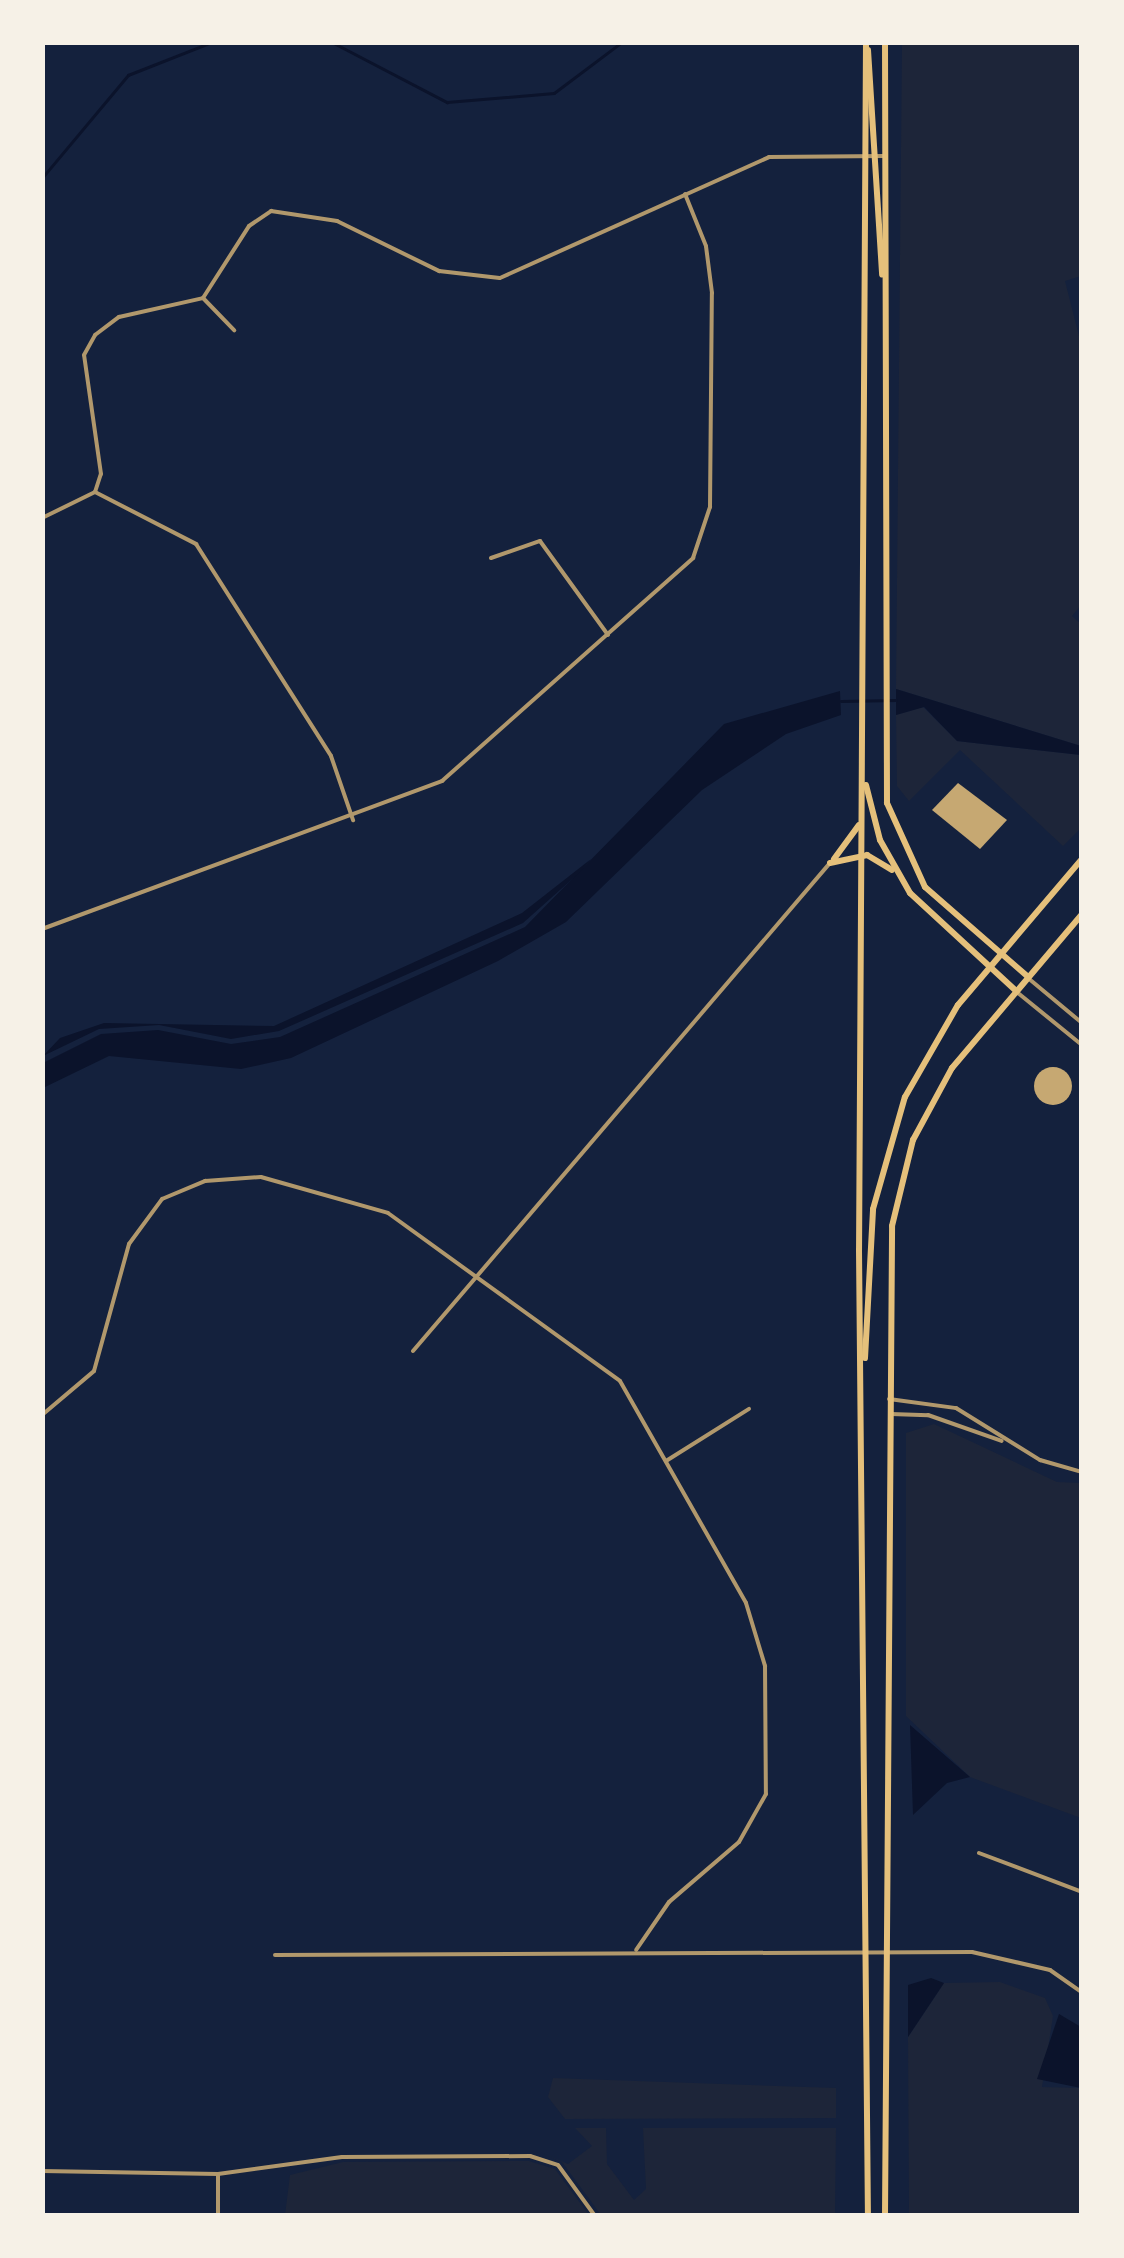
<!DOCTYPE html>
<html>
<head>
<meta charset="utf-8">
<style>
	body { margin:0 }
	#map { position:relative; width:1124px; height:2258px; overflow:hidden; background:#14213d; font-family:Jost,sans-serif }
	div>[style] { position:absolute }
	.green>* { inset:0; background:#1d2539 }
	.water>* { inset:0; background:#0b132b }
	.stream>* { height:2.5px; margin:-1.25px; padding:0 1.25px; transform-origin:1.25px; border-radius:1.25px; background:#0b132b }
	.building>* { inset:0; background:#c6a872 }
	.round { border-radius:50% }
	.minor>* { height:4px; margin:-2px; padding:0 2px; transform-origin:2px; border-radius:2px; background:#b1986c }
	.primary>* { height:6px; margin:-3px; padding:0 3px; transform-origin:3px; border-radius:3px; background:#e5c07b }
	span { translate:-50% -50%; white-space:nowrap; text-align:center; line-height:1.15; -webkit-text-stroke:8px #f6f1e7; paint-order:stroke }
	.frame { position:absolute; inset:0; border:45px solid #f6f1e7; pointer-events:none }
</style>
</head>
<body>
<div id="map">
	<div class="green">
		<div style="clip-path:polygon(902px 43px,1081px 43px,1081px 276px,1065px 281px,1082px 348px,1082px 604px,1072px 616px,1081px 624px,1081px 746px,896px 689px)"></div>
		<div style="clip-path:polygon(923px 707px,957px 741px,1081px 755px,1081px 828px,1063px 846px,960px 750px,909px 801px,897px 786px,896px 715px)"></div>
		<div style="clip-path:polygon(934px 1424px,1057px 1482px,1081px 1483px,1081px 1818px,970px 1777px,906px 1716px,906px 1433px)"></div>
		<div style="clip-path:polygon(1000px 1982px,1045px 1998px,1053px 2016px,1042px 2087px,1081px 2088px,1081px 2215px,909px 2215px,908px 2037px,944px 1983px)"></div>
		<div style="clip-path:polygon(553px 2078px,836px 2088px,836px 2118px,565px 2119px,548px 2097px)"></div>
		<div style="clip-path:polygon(575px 2128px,606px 2128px,607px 2164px,634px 2200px,646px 2189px,643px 2128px,836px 2128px,835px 2215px,601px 2215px,562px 2162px,540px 2152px,568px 2164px,592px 2146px)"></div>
		<div style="clip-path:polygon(529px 2161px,555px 2169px,589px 2215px,285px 2215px,290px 2175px,343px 2162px)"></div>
	</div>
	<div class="water">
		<div style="clip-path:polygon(896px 689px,1081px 746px,1081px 755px,957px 741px,924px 707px,896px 715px)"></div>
		<div style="clip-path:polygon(840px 691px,841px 715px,786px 734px,702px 790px,566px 922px,498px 961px,291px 1058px,241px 1069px,109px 1056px,43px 1088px,43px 1063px,101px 1034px,158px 1030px,231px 1044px,280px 1037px,525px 927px,724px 724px)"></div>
		<div style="clip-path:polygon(591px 859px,579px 873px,523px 923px,279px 1031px,231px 1039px,159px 1025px,99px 1029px,43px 1056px,60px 1038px,104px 1023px,274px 1026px,522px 913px)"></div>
		<div style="clip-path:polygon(910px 1725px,970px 1777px,947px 1783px,913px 1815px)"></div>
		<div style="clip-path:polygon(931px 1978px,944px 1983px,908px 2037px,908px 1985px)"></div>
		<div style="clip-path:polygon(1059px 2014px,1081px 2027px,1081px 2088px,1037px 2079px)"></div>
	</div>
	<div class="stream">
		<div style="left:332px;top:42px;width:130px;rotate:27.6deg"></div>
		<div style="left:447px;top:102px;width:107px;rotate:-4.8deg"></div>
		<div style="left:554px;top:93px;width:85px;rotate:-36.9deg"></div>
		<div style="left:42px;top:178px;width:134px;rotate:-50.1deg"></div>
		<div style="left:128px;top:75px;width:90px;rotate:-21.4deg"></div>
		<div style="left:841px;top:701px;width:55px;rotate:-1deg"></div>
	</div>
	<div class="building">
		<div style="clip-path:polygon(958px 783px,1007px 820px,980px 849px,932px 810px)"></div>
		<div class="round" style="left:1034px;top:1067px;width:38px;height:38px"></div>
	</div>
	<div class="minor">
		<div style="left:203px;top:298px;width:45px;rotate:45.9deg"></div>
		<div style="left:95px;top:492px;width:114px;rotate:27.2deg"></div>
		<div style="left:196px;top:544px;width:251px;rotate:57.5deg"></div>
		<div style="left:331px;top:756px;width:68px;rotate:71deg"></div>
		<div style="left:42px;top:518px;width:59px;rotate:-26.1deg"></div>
		<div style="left:95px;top:492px;width:19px;rotate:-72deg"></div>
		<div style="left:101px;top:474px;width:120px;rotate:-98.1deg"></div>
		<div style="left:84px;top:355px;width:23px;rotate:-61deg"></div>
		<div style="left:95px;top:335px;width:30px;rotate:-37deg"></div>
		<div style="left:119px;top:317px;width:86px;rotate:-12.7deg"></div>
		<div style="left:203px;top:298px;width:85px;rotate:-57.4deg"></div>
		<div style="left:249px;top:226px;width:27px;rotate:-34deg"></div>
		<div style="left:271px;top:211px;width:67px;rotate:8.6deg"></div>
		<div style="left:337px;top:221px;width:114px;rotate:26.1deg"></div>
		<div style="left:439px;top:271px;width:61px;rotate:6.5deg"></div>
		<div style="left:500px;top:278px;width:295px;rotate:-24.2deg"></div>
		<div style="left:769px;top:157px;width:116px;rotate:-0.5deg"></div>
		<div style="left:491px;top:558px;width:52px;rotate:-19.1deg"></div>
		<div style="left:540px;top:541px;width:116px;rotate:54.1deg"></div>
		<div style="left:42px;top:929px;width:427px;rotate:-20.3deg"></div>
		<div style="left:442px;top:781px;width:336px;rotate:-41.6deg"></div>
		<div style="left:693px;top:558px;width:54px;rotate:-71.6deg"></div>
		<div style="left:710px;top:507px;width:214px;rotate:-89.5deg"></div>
		<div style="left:712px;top:293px;width:47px;rotate:-97.3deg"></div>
		<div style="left:706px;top:246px;width:56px;rotate:-112deg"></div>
		<div style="left:1028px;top:978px;width:70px;rotate:39.8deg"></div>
		<div style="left:1018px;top:993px;width:82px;rotate:39.1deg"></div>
		<div style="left:413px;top:1351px;width:642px;rotate:-49.49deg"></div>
		<div style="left:889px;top:1399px;width:68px;rotate:7.7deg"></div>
		<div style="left:956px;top:1408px;width:99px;rotate:31.8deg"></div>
		<div style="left:1040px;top:1460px;width:44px;rotate:15.9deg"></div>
		<div style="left:891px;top:1414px;width:37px;rotate:2deg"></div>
		<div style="left:928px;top:1415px;width:78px;rotate:19.4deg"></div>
		<div style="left:42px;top:1415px;width:68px;rotate:-40.2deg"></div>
		<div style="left:94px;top:1371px;width:132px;rotate:-74.6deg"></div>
		<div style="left:129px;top:1244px;width:56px;rotate:-53.7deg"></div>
		<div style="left:162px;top:1199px;width:47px;rotate:-22.7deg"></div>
		<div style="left:205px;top:1181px;width:56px;rotate:-4.1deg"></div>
		<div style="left:261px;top:1177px;width:132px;rotate:15.8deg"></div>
		<div style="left:388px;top:1213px;width:286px;rotate:35.9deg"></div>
		<div style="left:620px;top:1381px;width:255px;rotate:60.4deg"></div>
		<div style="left:746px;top:1603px;width:66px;rotate:73.2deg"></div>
		<div style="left:765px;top:1666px;width:128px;rotate:89.6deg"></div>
		<div style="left:766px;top:1794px;width:55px;rotate:119.4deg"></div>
		<div style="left:739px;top:1842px;width:92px;rotate:139.4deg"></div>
		<div style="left:669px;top:1902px;width:58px;rotate:124.5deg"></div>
		<div style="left:666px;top:1461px;width:98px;rotate:-32.1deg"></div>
		<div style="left:979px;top:1853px;width:110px;rotate:20.7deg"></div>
		<div style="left:275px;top:1955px;width:697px;rotate:-0.25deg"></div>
		<div style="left:972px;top:1952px;width:80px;rotate:13deg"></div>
		<div style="left:1050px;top:1970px;width:39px;rotate:35deg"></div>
		<div style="left:42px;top:2171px;width:176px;rotate:1deg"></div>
		<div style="left:218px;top:2174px;width:125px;rotate:-7.8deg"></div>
		<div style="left:342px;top:2157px;width:188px;rotate:-0.3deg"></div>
		<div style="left:530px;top:2156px;width:29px;rotate:18deg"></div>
		<div style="left:558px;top:2165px;width:63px;rotate:54deg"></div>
		<div style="left:218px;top:2174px;width:42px;rotate:90deg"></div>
	</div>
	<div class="primary">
		<div style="left:866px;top:42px;width:1208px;rotate:90.33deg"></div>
		<div style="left:859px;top:1250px;width:966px;rotate:89.47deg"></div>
		<div style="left:885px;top:42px;width:761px;rotate:89.85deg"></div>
		<div style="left:887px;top:803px;width:92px;rotate:65.7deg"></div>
		<div style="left:925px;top:887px;width:137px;rotate:41.1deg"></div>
		<div style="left:868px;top:50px;width:225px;rotate:86.4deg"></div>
		<div style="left:866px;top:785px;width:57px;rotate:75.7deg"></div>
		<div style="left:880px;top:840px;width:61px;rotate:60.5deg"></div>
		<div style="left:910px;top:893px;width:143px;rotate:42.7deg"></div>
		<div style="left:834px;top:859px;width:42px;rotate:-53.7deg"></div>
		<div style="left:830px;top:863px;width:38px;rotate:-12deg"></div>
		<div style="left:867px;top:855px;width:29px;rotate:31deg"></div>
		<div style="left:865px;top:1358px;width:149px;rotate:-86.9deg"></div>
		<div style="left:873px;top:1209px;width:116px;rotate:-74.1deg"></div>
		<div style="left:905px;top:1097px;width:106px;rotate:-60.1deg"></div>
		<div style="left:958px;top:1005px;width:192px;rotate:-49.7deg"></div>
		<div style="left:885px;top:2216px;width:990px;rotate:-89.59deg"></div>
		<div style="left:892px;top:1226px;width:89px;rotate:-76.3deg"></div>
		<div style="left:913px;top:1140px;width:82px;rotate:-61.6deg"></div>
		<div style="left:952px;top:1068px;width:202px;rotate:-49.8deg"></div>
	</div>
	<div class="frame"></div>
</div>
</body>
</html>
